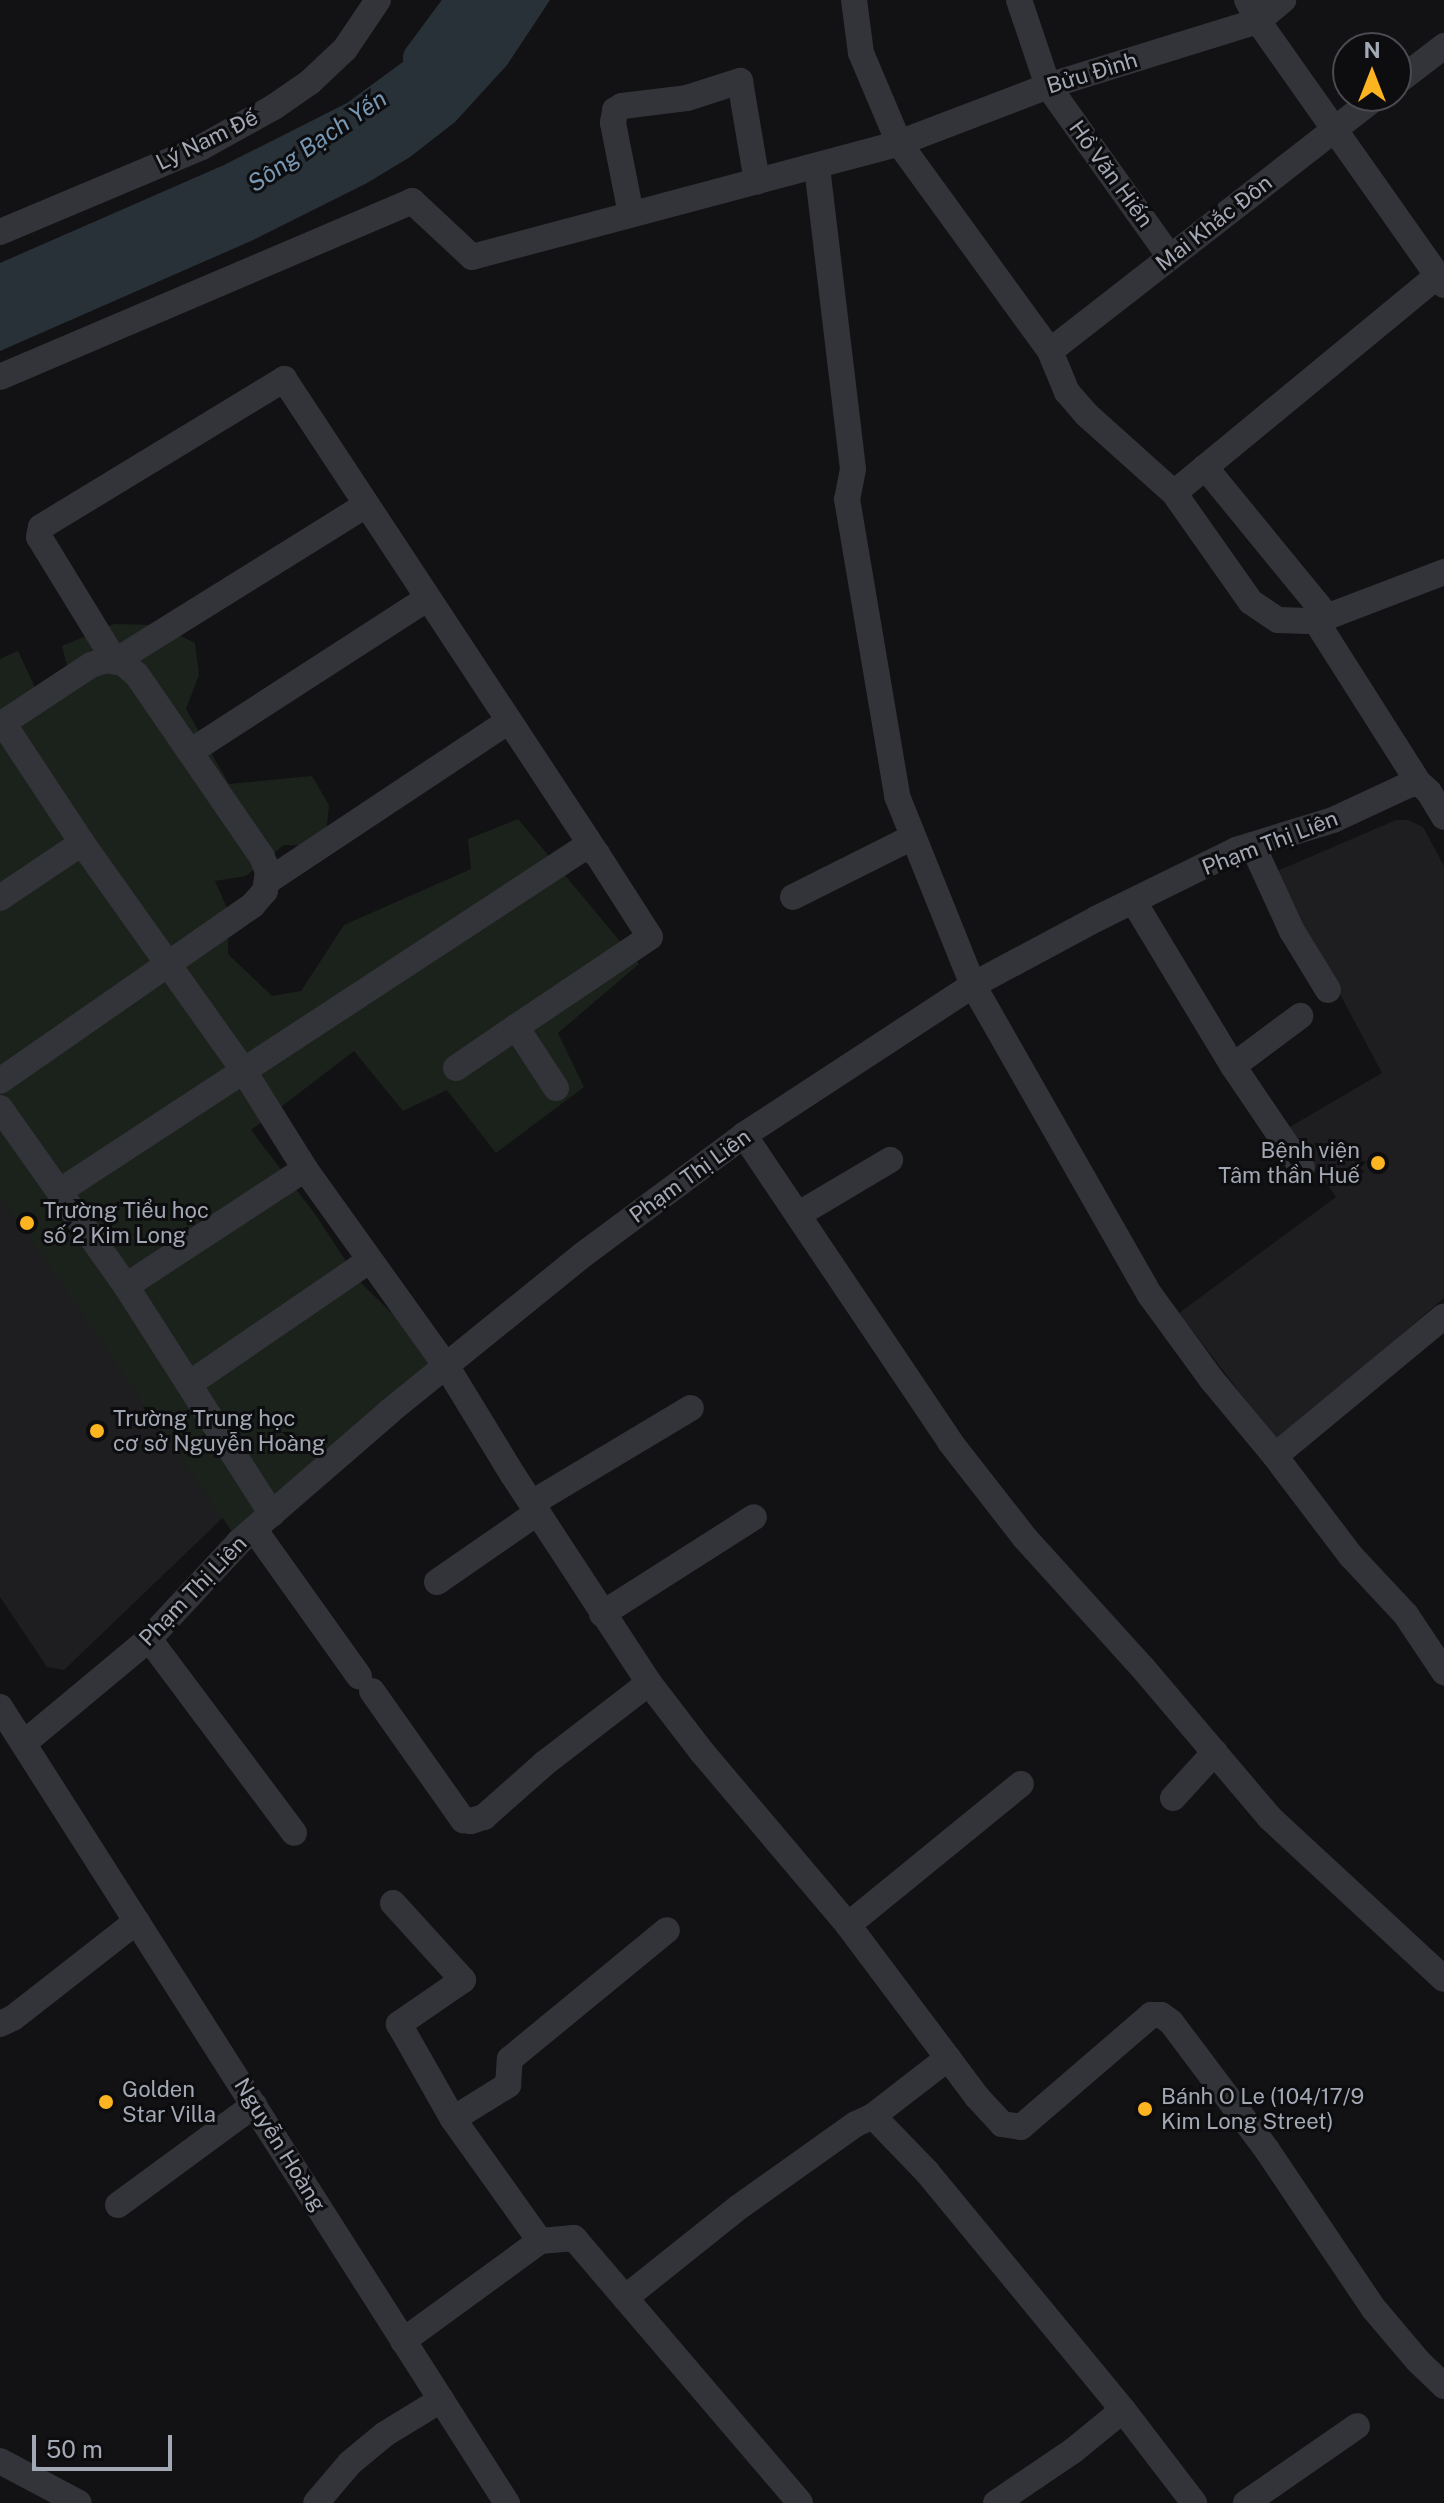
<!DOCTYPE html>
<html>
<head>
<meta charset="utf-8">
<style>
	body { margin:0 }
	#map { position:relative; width:1444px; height:2503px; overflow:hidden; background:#121214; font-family:"Public Sans",sans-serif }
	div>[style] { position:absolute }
	.built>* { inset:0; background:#1e1e21 }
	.green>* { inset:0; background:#1a221b }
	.water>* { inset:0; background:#283138 }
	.river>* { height:34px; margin:-17px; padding:0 17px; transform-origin:17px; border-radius:17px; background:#283138 }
	.minor>* { height:26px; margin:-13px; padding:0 13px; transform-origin:13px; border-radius:13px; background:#333439 }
	.dots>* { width:22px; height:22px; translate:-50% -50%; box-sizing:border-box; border:4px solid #0d0d0f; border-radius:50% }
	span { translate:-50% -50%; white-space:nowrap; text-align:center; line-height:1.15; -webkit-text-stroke:6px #0d0d0f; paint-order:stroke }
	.street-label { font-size:22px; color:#a3a8b5 }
	.poi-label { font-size:22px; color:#a3a8b5 }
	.right { translate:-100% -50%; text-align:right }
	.left { translate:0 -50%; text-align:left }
	.water-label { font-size:24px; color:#7797b3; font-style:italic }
	.north { position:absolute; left:1332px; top:32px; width:80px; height:80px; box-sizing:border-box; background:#0d0d0f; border:2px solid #494b51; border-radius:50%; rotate:0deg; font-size:22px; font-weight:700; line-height:32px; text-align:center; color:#a3a8b5 }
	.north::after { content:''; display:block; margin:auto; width:28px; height:36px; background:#fdb421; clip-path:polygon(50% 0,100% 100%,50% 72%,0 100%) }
	.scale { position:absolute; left:32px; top:2435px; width:140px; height:36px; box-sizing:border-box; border:4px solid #a3a8b5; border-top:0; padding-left:10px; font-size:24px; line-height:28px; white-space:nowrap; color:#a3a8b5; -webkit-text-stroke:6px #0d0d0f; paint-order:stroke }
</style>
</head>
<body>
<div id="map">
	<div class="built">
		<div style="clip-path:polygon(1396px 820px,1408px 820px,1423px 827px,1444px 866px,1444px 1298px,1277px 1441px,1179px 1313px,1336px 1197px,1288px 1128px,1382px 1073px,1275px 872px)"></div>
		<div style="clip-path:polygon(0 1143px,232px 1509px,64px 1670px,47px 1667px,0 1597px)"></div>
	</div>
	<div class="green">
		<div style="clip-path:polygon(114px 624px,159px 625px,195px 643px,199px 675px,186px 709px,229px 784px,312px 776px,329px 805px,325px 846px,284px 845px,246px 876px,215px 881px,228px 910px,228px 954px,272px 996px,301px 991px,344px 925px,471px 869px,468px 839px,518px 819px,639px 964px,558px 1033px,584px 1087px,496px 1153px,447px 1090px,403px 1111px,354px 1051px,251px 1130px,315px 1214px,359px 1281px,447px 1367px,239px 1542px,0 1194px,0 659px,18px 651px,40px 698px,72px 686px,62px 646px)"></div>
	</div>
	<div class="water">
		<div style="clip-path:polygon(467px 0,550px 0,507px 65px,455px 122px,410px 157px,367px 183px,251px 241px,0 351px,0 263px,224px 165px,347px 103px,426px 45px)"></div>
	</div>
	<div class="river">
		<div style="left:420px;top:58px;width:72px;rotate:-53.4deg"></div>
	</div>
	<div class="minor">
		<div style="left:854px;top:0;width:53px;rotate:82.5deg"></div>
		<div style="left:861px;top:53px;width:98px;rotate:67.1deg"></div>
		<div style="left:899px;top:143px;width:257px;rotate:54deg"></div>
		<div style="left:1050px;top:351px;width:44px;rotate:67.5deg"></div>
		<div style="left:1067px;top:392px;width:30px;rotate:49deg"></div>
		<div style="left:1087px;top:415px;width:117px;rotate:41.9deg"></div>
		<div style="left:1174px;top:493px;width:133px;rotate:54.8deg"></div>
		<div style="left:1251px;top:602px;width:32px;rotate:34deg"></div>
		<div style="left:1278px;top:620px;width:38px;rotate:2deg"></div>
		<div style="left:1316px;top:621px;width:137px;rotate:-20.9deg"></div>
		<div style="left:1019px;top:0;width:91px;rotate:71.4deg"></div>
		<div style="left:1048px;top:86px;width:210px;rotate:54.5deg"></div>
		<div style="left:1247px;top:0;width:24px;rotate:62deg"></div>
		<div style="left:1258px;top:21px;width:323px;rotate:54.8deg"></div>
		<div style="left:1396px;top:83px;width:61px;rotate:-37.6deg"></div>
		<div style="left:817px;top:167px;width:304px;rotate:83.2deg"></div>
		<div style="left:853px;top:469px;width:31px;rotate:101deg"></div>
		<div style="left:847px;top:499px;width:301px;rotate:80.4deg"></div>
		<div style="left:897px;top:796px;width:204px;rotate:68.1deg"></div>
		<div style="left:973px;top:985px;width:357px;rotate:60.3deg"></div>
		<div style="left:1150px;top:1295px;width:105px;rotate:53.9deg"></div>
		<div style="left:1212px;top:1380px;width:99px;rotate:50.3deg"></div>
		<div style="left:1275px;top:1456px;width:126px;rotate:52.8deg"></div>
		<div style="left:1351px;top:1556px;width:81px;rotate:47deg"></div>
		<div style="left:1406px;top:1615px;width:69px;rotate:56.3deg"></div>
		<div style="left:631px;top:214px;width:93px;rotate:-101.2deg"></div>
		<div style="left:613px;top:123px;width:13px;rotate:-81deg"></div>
		<div style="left:615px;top:110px;width:8px;rotate:-30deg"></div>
		<div style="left:622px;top:106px;width:65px;rotate:-7deg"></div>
		<div style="left:687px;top:98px;width:56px;rotate:-17.8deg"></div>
		<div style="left:740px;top:81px;width:102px;rotate:80.4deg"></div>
		<div style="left:0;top:232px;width:219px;rotate:-22.8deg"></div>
		<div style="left:202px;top:147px;width:82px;rotate:-29.1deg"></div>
		<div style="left:274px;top:107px;width:44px;rotate:-34.8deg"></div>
		<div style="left:310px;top:82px;width:48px;rotate:-43.3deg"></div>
		<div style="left:345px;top:49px;width:59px;rotate:-56deg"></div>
		<div style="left:1050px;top:351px;width:415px;rotate:-37.9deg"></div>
		<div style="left:0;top:377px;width:448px;rotate:-23.1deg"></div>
		<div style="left:412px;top:201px;width:82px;rotate:43deg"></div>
		<div style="left:472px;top:257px;width:442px;rotate:-14.9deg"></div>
		<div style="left:899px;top:143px;width:160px;rotate:-20.9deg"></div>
		<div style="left:1048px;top:86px;width:220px;rotate:-17.2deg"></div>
		<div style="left:1258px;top:21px;width:33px;rotate:-40deg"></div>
		<div style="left:1205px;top:467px;width:191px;rotate:50.7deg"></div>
		<div style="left:1174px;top:493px;width:341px;rotate:-39.5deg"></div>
		<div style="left:366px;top:505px;width:296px;rotate:148.1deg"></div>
		<div style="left:115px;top:661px;width:145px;rotate:-121.5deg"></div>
		<div style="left:39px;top:537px;width:10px;rotate:-79deg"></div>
		<div style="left:41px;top:527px;width:285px;rotate:-31.3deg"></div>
		<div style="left:284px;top:379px;width:569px;rotate:56.62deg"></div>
		<div style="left:1316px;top:621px;width:192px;rotate:57.6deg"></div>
		<div style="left:3px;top:723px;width:144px;rotate:56.6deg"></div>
		<div style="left:82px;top:843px;width:276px;rotate:54.6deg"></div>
		<div style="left:242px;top:1068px;width:119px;rotate:58deg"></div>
		<div style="left:305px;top:1169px;width:244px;rotate:54.4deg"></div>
		<div style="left:447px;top:1367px;width:127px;rotate:58.6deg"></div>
		<div style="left:513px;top:1475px;width:249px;rotate:56.8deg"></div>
		<div style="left:649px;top:1683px;width:87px;rotate:52.5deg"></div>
		<div style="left:702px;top:1752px;width:226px;rotate:49.8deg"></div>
		<div style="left:848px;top:1925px;width:215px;rotate:53.1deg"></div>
		<div style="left:977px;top:2097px;width:37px;rotate:47deg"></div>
		<div style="left:1002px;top:2124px;width:19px;rotate:9deg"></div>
		<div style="left:1021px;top:2127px;width:172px;rotate:-40.7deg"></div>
		<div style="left:1151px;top:2015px;width:10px"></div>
		<div style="left:1161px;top:2015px;width:12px;rotate:35deg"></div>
		<div style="left:1171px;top:2022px;width:160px;rotate:53.1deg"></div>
		<div style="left:1267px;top:2150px;width:192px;rotate:56.1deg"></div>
		<div style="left:1374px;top:2309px;width:68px;rotate:49.8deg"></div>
		<div style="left:1418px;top:2361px;width:36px;rotate:44deg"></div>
		<div style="left:0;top:725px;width:109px;rotate:-33.4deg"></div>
		<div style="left:91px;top:665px;width:16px;rotate:-18deg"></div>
		<div style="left:106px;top:660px;width:17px;rotate:10deg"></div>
		<div style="left:123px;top:663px;width:18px;rotate:41deg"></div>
		<div style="left:137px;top:675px;width:221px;rotate:55.5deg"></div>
		<div style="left:262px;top:857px;width:16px;rotate:68deg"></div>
		<div style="left:268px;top:872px;width:19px;rotate:99deg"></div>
		<div style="left:265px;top:891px;width:18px;rotate:131deg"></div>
		<div style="left:253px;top:905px;width:308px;rotate:145.2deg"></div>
		<div style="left:190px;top:752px;width:283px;rotate:-32.9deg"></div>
		<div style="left:1253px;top:846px;width:94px;rotate:65.4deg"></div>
		<div style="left:1292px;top:931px;width:69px;rotate:58.6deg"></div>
		<div style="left:268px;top:881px;width:289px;rotate:-33.6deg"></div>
		<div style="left:793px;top:897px;width:134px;rotate:-26.6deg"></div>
		<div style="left:0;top:898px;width:99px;rotate:-33.9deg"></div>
		<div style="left:1134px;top:902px;width:192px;rotate:58.9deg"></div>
		<div style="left:1233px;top:1066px;width:84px;rotate:-36.7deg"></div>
		<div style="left:1233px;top:1066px;width:123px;rotate:55.9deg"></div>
		<div style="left:456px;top:1068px;width:73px;rotate:-34.3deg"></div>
		<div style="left:0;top:1108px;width:218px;rotate:54.7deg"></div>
		<div style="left:126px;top:1286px;width:271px;rotate:57.4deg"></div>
		<div style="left:744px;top:1135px;width:370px;rotate:56.1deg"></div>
		<div style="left:950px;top:1442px;width:122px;rotate:52deg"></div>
		<div style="left:1025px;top:1538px;width:174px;rotate:47.8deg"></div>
		<div style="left:1142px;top:1667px;width:197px;rotate:49.7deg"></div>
		<div style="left:1269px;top:1817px;width:238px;rotate:42.8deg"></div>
		<div style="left:60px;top:1191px;width:628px;rotate:-33.23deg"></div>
		<div style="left:585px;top:847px;width:14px;rotate:30deg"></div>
		<div style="left:597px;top:854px;width:98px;rotate:57.4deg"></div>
		<div style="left:650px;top:937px;width:161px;rotate:146.1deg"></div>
		<div style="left:516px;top:1027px;width:73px;rotate:56.7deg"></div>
		<div style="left:799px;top:1214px;width:106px;rotate:-30.7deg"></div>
		<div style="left:126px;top:1286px;width:214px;rotate:-33.2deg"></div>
		<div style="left:189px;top:1384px;width:219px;rotate:-34.4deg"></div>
		<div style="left:1275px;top:1456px;width:219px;rotate:-39.6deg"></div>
		<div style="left:532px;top:1503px;width:185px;rotate:-30.9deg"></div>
		<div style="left:254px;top:1529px;width:181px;rotate:54.5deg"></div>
		<div style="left:437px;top:1582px;width:123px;rotate:-34.7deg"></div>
		<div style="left:602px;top:1614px;width:180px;rotate:-32.5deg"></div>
		<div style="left:149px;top:1639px;width:242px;rotate:53.2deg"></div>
		<div style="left:372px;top:1691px;width:158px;rotate:54.8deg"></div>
		<div style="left:463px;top:1820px;width:8px;rotate:7deg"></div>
		<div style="left:471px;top:1821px;width:14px;rotate:-17deg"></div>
		<div style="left:484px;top:1817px;width:81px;rotate:-41.5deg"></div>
		<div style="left:545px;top:1763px;width:131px;rotate:-37.6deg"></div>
		<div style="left:0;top:1707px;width:944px;rotate:57.51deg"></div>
		<div style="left:24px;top:1743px;width:163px;rotate:-39.8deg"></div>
		<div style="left:149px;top:1639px;width:132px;rotate:-47.1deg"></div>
		<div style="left:239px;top:1542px;width:200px;rotate:-40.9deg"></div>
		<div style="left:390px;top:1411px;width:250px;rotate:-39deg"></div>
		<div style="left:584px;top:1254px;width:199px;rotate:-36.6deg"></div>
		<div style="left:744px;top:1135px;width:274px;rotate:-33.2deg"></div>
		<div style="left:973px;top:985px;width:140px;rotate:-28.2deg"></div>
		<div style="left:1096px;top:919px;width:156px;rotate:-26.2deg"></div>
		<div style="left:1236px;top:850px;width:102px;rotate:-17.2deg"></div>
		<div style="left:1333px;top:820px;width:83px;rotate:-25deg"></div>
		<div style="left:1408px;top:785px;width:11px;rotate:-10deg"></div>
		<div style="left:1419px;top:783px;width:13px;rotate:42deg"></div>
		<div style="left:1429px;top:792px;width:29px;rotate:59deg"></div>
		<div style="left:1173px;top:1798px;width:62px;rotate:-47.6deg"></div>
		<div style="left:393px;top:1903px;width:104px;rotate:47.7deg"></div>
		<div style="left:463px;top:1980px;width:78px;rotate:145.5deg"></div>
		<div style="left:399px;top:2024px;width:109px;rotate:60.4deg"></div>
		<div style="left:848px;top:1925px;width:223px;rotate:-39.2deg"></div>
		<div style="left:0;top:2024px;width:14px;rotate:-25deg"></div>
		<div style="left:13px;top:2018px;width:157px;rotate:-38deg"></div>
		<div style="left:873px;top:2116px;width:95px;rotate:-37.7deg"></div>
		<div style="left:118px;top:2205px;width:169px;rotate:-36.3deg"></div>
		<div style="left:540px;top:2241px;width:150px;rotate:-125.5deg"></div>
		<div style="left:453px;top:2119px;width:65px;rotate:-31.7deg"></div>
		<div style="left:508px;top:2085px;width:26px;rotate:-86deg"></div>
		<div style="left:510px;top:2059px;width:203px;rotate:-39.4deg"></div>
		<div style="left:625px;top:2298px;width:146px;rotate:-38.6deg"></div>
		<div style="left:739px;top:2207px;width:143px;rotate:-35.4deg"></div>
		<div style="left:856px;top:2124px;width:19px;rotate:-25deg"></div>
		<div style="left:873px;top:2116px;width:78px;rotate:46deg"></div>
		<div style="left:927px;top:2172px;width:308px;rotate:50.5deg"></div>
		<div style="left:1123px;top:2410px;width:117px;rotate:52.6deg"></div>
		<div style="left:403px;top:2341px;width:170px;rotate:-36.1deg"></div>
		<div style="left:540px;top:2241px;width:34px;rotate:-5deg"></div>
		<div style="left:574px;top:2238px;width:348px;rotate:49.5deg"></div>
		<div style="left:0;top:2461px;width:89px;rotate:28deg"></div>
		<div style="left:316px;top:2503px;width:52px;rotate:-49.6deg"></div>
		<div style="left:350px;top:2463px;width:45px;rotate:-39.6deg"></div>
		<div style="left:385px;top:2434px;width:66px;rotate:-31.3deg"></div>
		<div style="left:996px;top:2503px;width:94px;rotate:-34.2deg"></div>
		<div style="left:1074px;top:2450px;width:63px;rotate:-39.2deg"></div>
		<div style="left:1246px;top:2503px;width:135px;rotate:-34.7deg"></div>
	</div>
	<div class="dots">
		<div style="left:1378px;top:1163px;background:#fdb421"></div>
		<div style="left:27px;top:1223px;background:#fdb421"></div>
		<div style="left:97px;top:1431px;background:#fdb421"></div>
		<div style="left:106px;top:2102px;background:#fdb421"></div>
		<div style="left:1145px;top:2109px;background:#fdb421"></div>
	</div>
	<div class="street-label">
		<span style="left:1092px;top:73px;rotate:-17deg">Bửu Đình</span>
		<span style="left:207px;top:140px;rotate:-26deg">Lý Nam Đế</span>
		<span style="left:1111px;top:174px;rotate:54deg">Hồ Văn Hiến</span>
		<span style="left:1214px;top:223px;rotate:-38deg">Mai Khắc Đôn</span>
		<span style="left:1270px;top:843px;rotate:-21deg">Phạm Thị Liên</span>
		<span style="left:690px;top:1176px;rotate:-36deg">Phạm Thị Liên</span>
		<span style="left:193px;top:1591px;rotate:-46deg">Phạm Thị Liên</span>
		<span style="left:280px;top:2145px;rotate:58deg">Nguyễn Hoàng</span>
	</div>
	<div class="poi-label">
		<span class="right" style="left:1360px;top:1163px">Bệnh viện<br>Tâm thần Huế</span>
		<span class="left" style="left:43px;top:1223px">Trường Tiểu học<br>số 2 Kim Long</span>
		<span class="left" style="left:113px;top:1431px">Trường Trung học<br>cơ sở Nguyễn Hoàng</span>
		<span class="left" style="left:122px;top:2102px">Golden<br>Star Villa</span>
		<span class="left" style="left:1161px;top:2109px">Bánh O Le (104/17/9<br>Kim Long Street)</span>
	</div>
	<div class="water-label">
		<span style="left:317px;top:141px;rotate:-34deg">Sông Bạch Yến</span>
	</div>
	<div class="north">N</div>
	<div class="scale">50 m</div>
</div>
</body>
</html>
